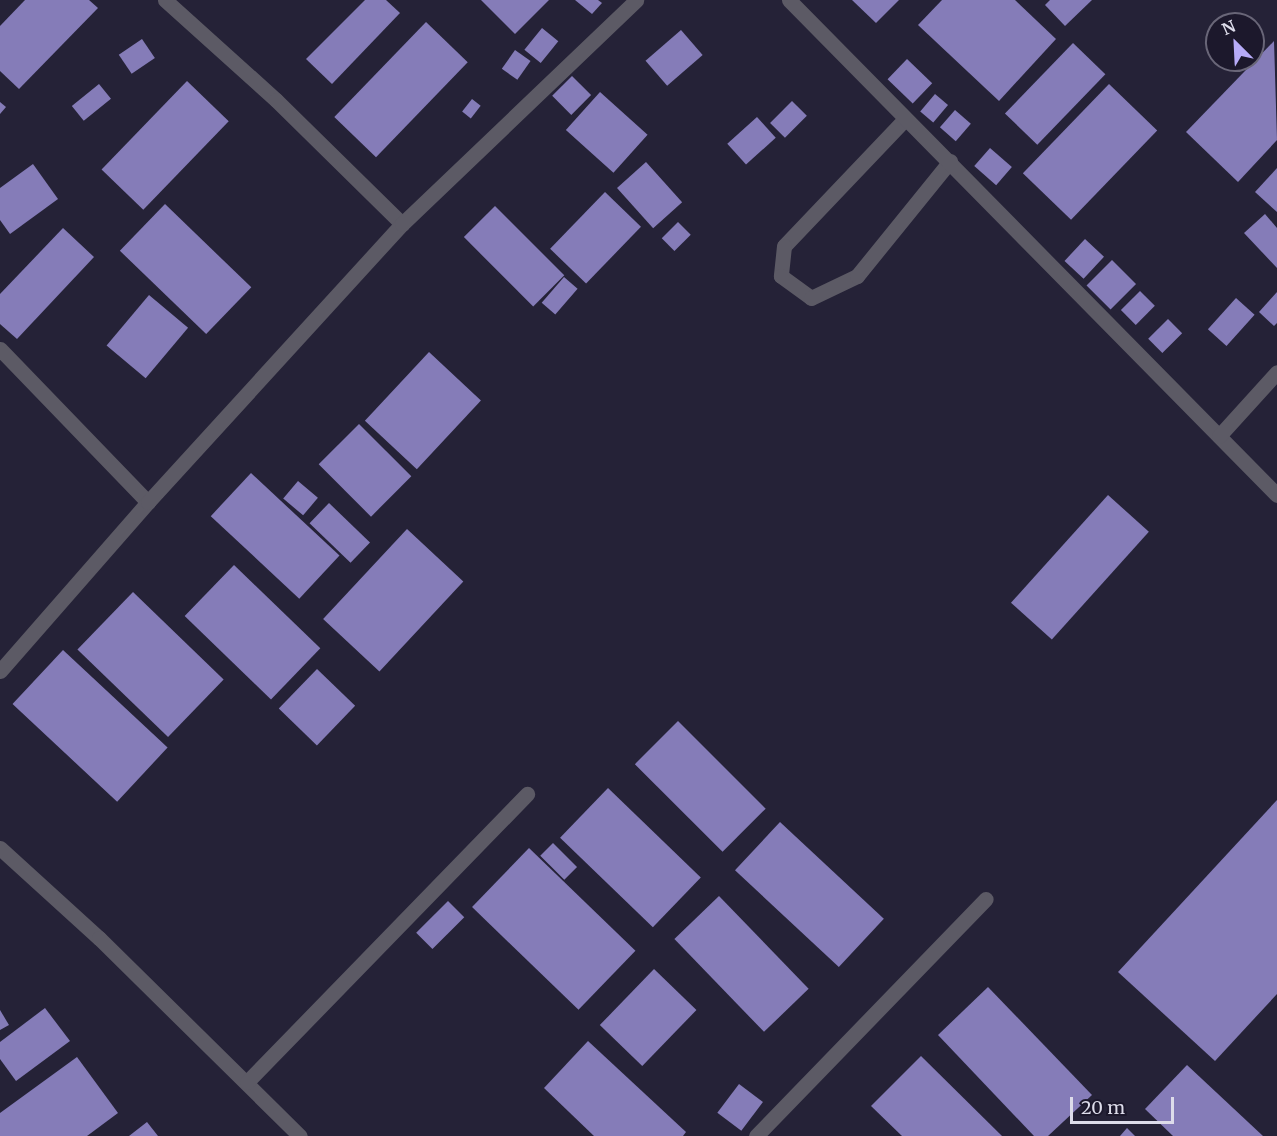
<!DOCTYPE html>
<html>
<head>
<meta charset="utf-8">
<style>
	body { margin:0 }
	#map { position:relative; width:1277px; height:1136px; overflow:hidden; background:#252237; font-family:Merriweather,serif }
	div>[style] { position:absolute }
	.building>* { inset:0; background:#857cb8; transform-origin:0 0 }
	.service>* { height:15px; margin:-7.5px; padding:0 7.5px; transform-origin:7.5px; border-radius:7.5px; background:#5c5a65 }
	.minor>* { height:15px; margin:-7.5px; padding:0 7.5px; transform-origin:7.5px; border-radius:7.5px; background:#5c5a65 }
	span { translate:-50% -50%; white-space:nowrap; text-align:center; line-height:1.15; -webkit-text-stroke:6px #1c182c; paint-order:stroke }
	.north { position:absolute; left:1205px; top:12px; width:60px; height:60px; box-sizing:border-box; background:#1c182c; border:2px solid #696678; border-radius:50%; rotate:336deg; font-size:16px; font-weight:700; line-height:24px; text-align:center; color:#dddcea }
	.north::after { content:''; display:block; margin:auto; width:21px; height:27px; background:#b7abf8; clip-path:polygon(50% 0,100% 100%,50% 72%,0 100%) }
	.scale { position:absolute; left:1070px; top:1097px; width:104px; height:27px; box-sizing:border-box; border:3px solid #dddcea; border-top:0; padding-left:8px; font-size:18px; line-height:21px; white-space:nowrap; color:#dddcea; -webkit-text-stroke:4px #1c182c; paint-order:stroke }
</style>
</head>
<body>
<div id="map">
	<div class="building">
		<div style="clip-path:polygon(25px 0,89px 0,98px 8px,19px 89px,0 71px,0 26px)"></div>
		<div style="clip-path:polygon(365px 0,386px 0,400px 13px,332px 84px,306px 59px)"></div>
		<div style="clip-path:polygon(481px 0,549px 0,515px 34px)"></div>
		<div style="clip-path:polygon(575px 0,598px 0,602px 3px,592px 14px)"></div>
		<div style="clip-path:polygon(852px 0,899px 0,876px 23px)"></div>
		<div style="clip-path:polygon(942px 0,1015px 0,1056px 39px,999px 101px,918px 25px)"></div>
		<div style="clip-path:polygon(1050px 0,1092px 0,1065px 26px,1045px 5px)"></div>
		<div style="left:426px;top:22px;width:58px;height:132px;rotate:44deg"></div>
		<div style="left:542px;top:28px;width:21px;height:28px;rotate:39deg"></div>
		<div style="left:681px;top:30px;width:33px;height:47px;rotate:49deg"></div>
		<div style="left:142px;top:39px;width:23px;height:28px;rotate:56deg"></div>
		<div style="clip-path:polygon(1274px 41px,1277px 140px,1238px 182px,1186px 132px)"></div>
		<div style="left:1073px;top:43px;width:45px;height:98px;rotate:44deg"></div>
		<div style="left:515px;top:50px;width:19px;height:23px;rotate:35deg"></div>
		<div style="left:907px;top:59px;width:35px;height:28px;rotate:44deg"></div>
		<div style="left:572px;top:76px;width:27px;height:28px;rotate:45deg"></div>
		<div style="left:187px;top:81px;width:58px;height:123px;rotate:44deg"></div>
		<div style="left:99px;top:84px;width:19px;height:35px;rotate:51deg"></div>
		<div style="left:1109px;top:84px;width:67px;height:124px;rotate:44deg"></div>
		<div style="left:600px;top:92px;width:64px;height:51px;rotate:42deg"></div>
		<div style="left:935px;top:94px;width:17px;height:23px;rotate:40deg"></div>
		<div style="left:472px;top:99px;width:11px;height:16px;rotate:38deg"></div>
		<div style="left:792px;top:101px;width:21px;height:31px;rotate:45deg"></div>
		<div style="clip-path:polygon(0 102px,6px 107px,0 114px)"></div>
		<div style="left:955px;top:110px;width:21px;height:23px;rotate:41deg"></div>
		<div style="left:757px;top:117px;width:28px;height:40px;rotate:48deg"></div>
		<div style="left:990px;top:148px;width:29px;height:24px;rotate:41deg"></div>
		<div style="left:646px;top:162px;width:54px;height:39px;rotate:48deg"></div>
		<div style="clip-path:polygon(33px 164px,58px 199px,10px 234px,0 220px,0 188px)"></div>
		<div style="clip-path:polygon(1277px 168px,1277px 212px,1255px 192px)"></div>
		<div style="left:605px;top:192px;width:50px;height:79px;rotate:44deg"></div>
		<div style="left:165px;top:204px;width:120px;height:65px;rotate:44deg"></div>
		<div style="left:495px;top:206px;width:98px;height:44px;rotate:45deg"></div>
		<div style="clip-path:polygon(1265px 214px,1277px 228px,1277px 268px,1244px 233px)"></div>
		<div style="left:678px;top:222px;width:18px;height:23px;rotate:45deg"></div>
		<div style="clip-path:polygon(63px 228px,94px 257px,17px 339px,0 324px,0 294px)"></div>
		<div style="left:1085px;top:239px;width:26px;height:30px;rotate:43deg"></div>
		<div style="left:1112px;top:260px;width:34px;height:36px;rotate:45deg"></div>
		<div style="left:564px;top:277px;width:18px;height:34px;rotate:41deg"></div>
		<div style="left:1140px;top:291px;width:21px;height:27px;rotate:45deg"></div>
		<div style="clip-path:polygon(1277px 292px,1277px 323px,1274px 326px,1259px 312px)"></div>
		<div style="left:149px;top:295px;width:51px;height:66px;rotate:40deg"></div>
		<div style="left:1236px;top:298px;width:25px;height:42px;rotate:42deg"></div>
		<div style="left:1168px;top:319px;width:20px;height:28px;rotate:45deg"></div>
		<div style="left:429px;top:352px;width:71px;height:94px;rotate:43deg"></div>
		<div style="left:359px;top:424px;width:74px;height:57px;rotate:45deg"></div>
		<div style="left:251px;top:473px;width:121px;height:59px;rotate:43deg"></div>
		<div style="left:298px;top:481px;width:26px;height:23px;rotate:40deg"></div>
		<div style="left:1108px;top:495px;width:55px;height:145px;rotate:42deg"></div>
		<div style="left:329px;top:503px;width:57px;height:28px;rotate:44deg"></div>
		<div style="left:407px;top:529px;width:77px;height:123px;rotate:43deg"></div>
		<div style="left:234px;top:565px;width:120px;height:71px;rotate:44deg"></div>
		<div style="left:133px;top:592px;width:126px;height:80px;rotate:44deg"></div>
		<div style="left:63px;top:650px;width:143px;height:74px;rotate:43deg"></div>
		<div style="left:317px;top:669px;width:53px;height:55px;rotate:44deg"></div>
		<div style="left:678px;top:721px;width:124px;height:61px;rotate:45deg"></div>
		<div style="left:608px;top:788px;width:129px;height:69px;rotate:44deg"></div>
		<div style="clip-path:polygon(1277px 800px,1277px 994px,1215px 1061px,1118px 972px)"></div>
		<div style="left:780px;top:822px;width:142px;height:66px;rotate:43deg"></div>
		<div style="left:553px;top:843px;width:34px;height:18px;rotate:45deg"></div>
		<div style="left:529px;top:848px;width:148px;height:82px;rotate:44deg"></div>
		<div style="left:719px;top:896px;width:129px;height:62px;rotate:46deg"></div>
		<div style="left:448px;top:901px;width:23px;height:45px;rotate:45deg"></div>
		<div style="left:654px;top:969px;width:59px;height:78px;rotate:44deg"></div>
		<div style="clip-path:polygon(988px 987px,1092px 1095px,1048px 1136px,1034px 1136px,938px 1035px)"></div>
		<div style="clip-path:polygon(45px 1008px,70px 1041px,16px 1081px,0 1059px,0 1042px)"></div>
		<div style="clip-path:polygon(0 1010px,9px 1025px,0 1030px)"></div>
		<div style="clip-path:polygon(588px 1041px,686px 1132px,683px 1136px,594px 1136px,544px 1088px)"></div>
		<div style="clip-path:polygon(921px 1056px,1002px 1136px,902px 1136px,871px 1106px)"></div>
		<div style="clip-path:polygon(77px 1057px,118px 1113px,87px 1136px,0 1136px,0 1113px)"></div>
		<div style="clip-path:polygon(1187px 1065px,1263px 1136px,1173px 1136px,1145px 1109px)"></div>
		<div style="left:739px;top:1084px;width:30px;height:36px;rotate:37deg"></div>
		<div style="clip-path:polygon(147px 1122px,158px 1136px,129px 1136px)"></div>
		<div style="clip-path:polygon(1127px 1128px,1135px 1136px,1120px 1136px)"></div>
	</div>
	<div class="service">
		<div style="left:905px;top:119px;width:175px;rotate:133.6deg"></div>
		<div style="left:784px;top:246px;width:30px;rotate:96deg"></div>
		<div style="left:781px;top:276px;width:37px;rotate:36deg"></div>
		<div style="left:811px;top:298px;width:51px;rotate:-25.6deg"></div>
		<div style="left:857px;top:276px;width:148px;rotate:-51deg"></div>
	</div>
	<div class="minor">
		<div style="left:165px;top:0;width:149px;rotate:42deg"></div>
		<div style="left:276px;top:100px;width:177px;rotate:44.5deg"></div>
		<div style="left:789px;top:0;width:695px;rotate:45.41deg"></div>
		<div style="left:0;top:349px;width:213px;rotate:46deg"></div>
		<div style="left:1219px;top:436px;width:86px;rotate:-47.8deg"></div>
		<div style="left:0;top:671px;width:225px;rotate:-48.8deg"></div>
		<div style="left:148px;top:502px;width:377px;rotate:-47.6deg"></div>
		<div style="left:402px;top:224px;width:324px;rotate:-43.7deg"></div>
		<div style="left:0;top:848px;width:134px;rotate:42.3deg"></div>
		<div style="left:99px;top:938px;width:282px;rotate:44.6deg"></div>
		<div style="left:247px;top:1082px;width:402px;rotate:-45.8deg"></div>
		<div style="left:756px;top:1136px;width:330px;rotate:-45.9deg"></div>
	</div>
	<div class="north">N</div>
	<div class="scale">20 m</div>
</div>
</body>
</html>
